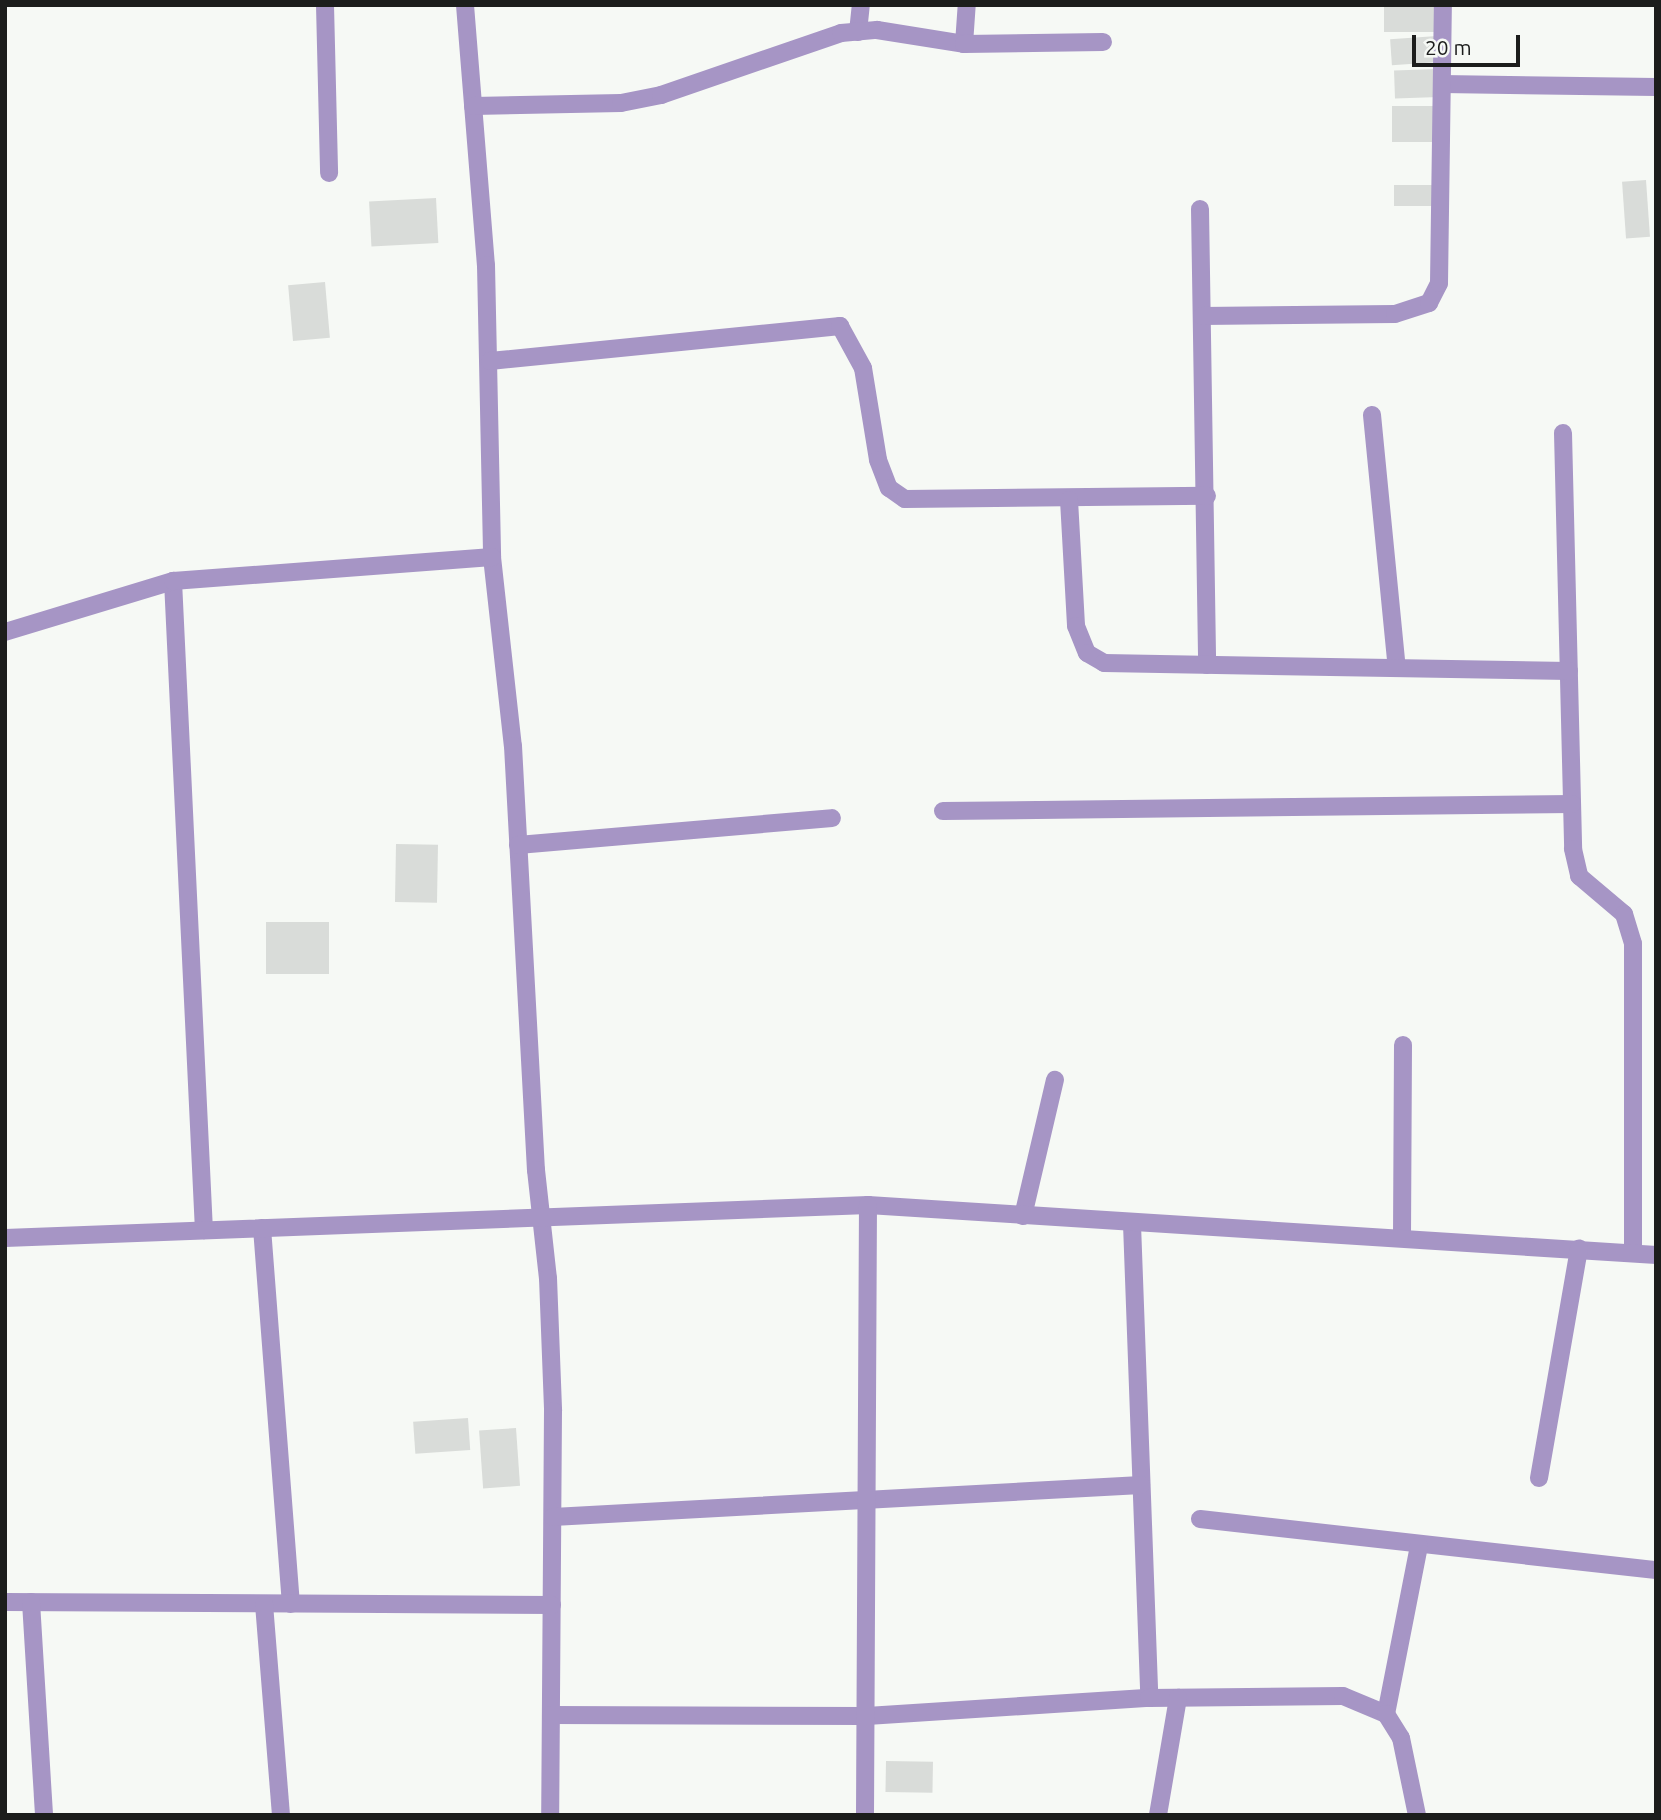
<!DOCTYPE html>
<html>
<head>
<meta charset="utf-8">
<style>
	body { margin:0 }
	#map { position:relative; width:1661px; height:1820px; overflow:hidden; background:#f6f9f5; font-family:Ubuntu,sans-serif }
	div>[style] { position:absolute }
	.building>* { inset:0; background:#d9dcd9; transform-origin:0 0 }
	.minor>* { height:18px; margin:-9px; padding:0 9px; transform-origin:9px; border-radius:9px; background:#a695c5 }
	span { translate:-50% -50%; white-space:nowrap; text-align:center; line-height:1.15; -webkit-text-stroke:5px #f6f9f5; paint-order:stroke }
	.frame { position:absolute; inset:0; border:7px solid #1c1d1c; pointer-events:none }
	.scale { position:absolute; left:1412px; top:35px; width:108px; height:32px; box-sizing:border-box; border:4px solid #1c1d1c; border-top:0; padding-left:9px; font-size:21px; line-height:24px; white-space:nowrap; color:#1c1d1c; -webkit-text-stroke:5px #f6f9f5; paint-order:stroke }
</style>
</head>
<body>
<div id="map">
	<div class="building">
		<div style="left:1384px;top:5px;width:56px;height:27px"></div>
		<div style="left:1437px;top:36px;width:26px;height:47px;rotate:86deg"></div>
		<div style="left:1438px;top:69px;width:28px;height:44px;rotate:88deg"></div>
		<div style="left:1392px;top:106px;width:43px;height:36px"></div>
		<div style="left:1646px;top:180px;width:57px;height:24px;rotate:86deg"></div>
		<div style="left:1394px;top:185px;width:38px;height:21px"></div>
		<div style="left:436px;top:198px;width:45px;height:67px;rotate:87deg"></div>
		<div style="left:325px;top:282px;width:56px;height:37px;rotate:85deg"></div>
		<div style="left:396px;top:844px;width:42px;height:58px;rotate:1deg"></div>
		<div style="left:266px;top:922px;width:63px;height:52px"></div>
		<div style="left:468px;top:1418px;width:32px;height:55px;rotate:86deg"></div>
		<div style="left:516px;top:1428px;width:58px;height:37px;rotate:86deg"></div>
		<div style="left:886px;top:1761px;width:47px;height:31px;rotate:1deg"></div>
	</div>
	<div class="minor">
		<div style="left:325px;top:5px;width:168px;rotate:88.6deg"></div>
		<div style="left:465px;top:5px;width:261px;rotate:85.4deg"></div>
		<div style="left:486px;top:265px;width:292px;rotate:88.8deg"></div>
		<div style="left:492px;top:557px;width:190px;rotate:83.7deg"></div>
		<div style="left:513px;top:746px;width:425px;rotate:86.9deg"></div>
		<div style="left:536px;top:1170px;width:109px;rotate:83.7deg"></div>
		<div style="left:548px;top:1278px;width:133px;rotate:87.8deg"></div>
		<div style="left:553px;top:1411px;width:404px;rotate:90.4deg"></div>
		<div style="left:858px;top:32px;width:27px;rotate:-84deg"></div>
		<div style="left:964px;top:44px;width:39px;rotate:-86deg"></div>
		<div style="left:1442px;top:84px;width:214px;rotate:0.8deg"></div>
		<div style="left:473px;top:106px;width:148px;rotate:-1.2deg"></div>
		<div style="left:621px;top:103px;width:41px;rotate:-11.3deg"></div>
		<div style="left:661px;top:95px;width:190px;rotate:-19deg"></div>
		<div style="left:841px;top:33px;width:36px;rotate:-5deg"></div>
		<div style="left:877px;top:30px;width:88px;rotate:9.1deg"></div>
		<div style="left:964px;top:44px;width:139px;rotate:-0.8deg"></div>
		<div style="left:1200px;top:209px;width:456px;rotate:89.1deg"></div>
		<div style="left:1202px;top:316px;width:193px;rotate:-0.6deg"></div>
		<div style="left:1395px;top:314px;width:36px;rotate:-18deg"></div>
		<div style="left:1429px;top:303px;width:22px;rotate:-63deg"></div>
		<div style="left:1439px;top:283px;width:278px;rotate:-89.2deg"></div>
		<div style="left:490px;top:361px;width:352px;rotate:-5.7deg"></div>
		<div style="left:840px;top:326px;width:48px;rotate:61.3deg"></div>
		<div style="left:863px;top:368px;width:93px;rotate:80.7deg"></div>
		<div style="left:878px;top:460px;width:30px;rotate:69deg"></div>
		<div style="left:889px;top:488px;width:19px;rotate:35deg"></div>
		<div style="left:905px;top:499px;width:302px;rotate:-0.6deg"></div>
		<div style="left:1372px;top:415px;width:254px;rotate:84.4deg"></div>
		<div style="left:1563px;top:433px;width:416px;rotate:88.6deg"></div>
		<div style="left:1573px;top:849px;width:28px;rotate:77deg"></div>
		<div style="left:1579px;top:876px;width:59px;rotate:40.2deg"></div>
		<div style="left:1624px;top:914px;width:31px;rotate:73deg"></div>
		<div style="left:1633px;top:944px;width:309px;rotate:90deg"></div>
		<div style="left:1069px;top:500px;width:126px;rotate:86.8deg"></div>
		<div style="left:1076px;top:626px;width:29px;rotate:68deg"></div>
		<div style="left:1087px;top:653px;width:20px;rotate:30deg"></div>
		<div style="left:1104px;top:663px;width:465px;rotate:1deg"></div>
		<div style="left:173px;top:581px;width:650px;rotate:87.27deg"></div>
		<div style="left:5px;top:632px;width:176px;rotate:-16.9deg"></div>
		<div style="left:173px;top:581px;width:320px;rotate:-4.3deg"></div>
		<div style="left:943px;top:811px;width:629px;rotate:-0.64deg"></div>
		<div style="left:518px;top:845px;width:315px;rotate:-4.9deg"></div>
		<div style="left:1023px;top:1216px;width:140px;rotate:-76.8deg"></div>
		<div style="left:1132px;top:1224px;width:474px;rotate:87.9deg"></div>
		<div style="left:262px;top:1228px;width:377px;rotate:85.6deg"></div>
		<div style="left:1402px;top:1237px;width:192px;rotate:-89.7deg"></div>
		<div style="left:5px;top:1238px;width:864px;rotate:-2.19deg"></div>
		<div style="left:868px;top:1205px;width:790px;rotate:3.63deg"></div>
		<div style="left:1539px;top:1478px;width:233px;rotate:-80.1deg"></div>
		<div style="left:553px;top:1517px;width:589px;rotate:-3.12deg"></div>
		<div style="left:1200px;top:1519px;width:459px;rotate:6.4deg"></div>
		<div style="left:5px;top:1602px;width:547px;rotate:0.31deg"></div>
		<div style="left:31px;top:1602px;width:213px;rotate:86.5deg"></div>
		<div style="left:264px;top:1604px;width:212px;rotate:85.4deg"></div>
		<div style="left:1386px;top:1714px;width:171px;rotate:-78.9deg"></div>
		<div style="left:551px;top:1715px;width:316px;rotate:0.2deg"></div>
		<div style="left:867px;top:1716px;width:283px;rotate:-3.7deg"></div>
		<div style="left:1149px;top:1698px;width:194px;rotate:-0.6deg"></div>
		<div style="left:1343px;top:1696px;width:47px;rotate:22.7deg"></div>
		<div style="left:1386px;top:1714px;width:28px;rotate:58deg"></div>
		<div style="left:1401px;top:1738px;width:79px;rotate:78.3deg"></div>
		<div style="left:865px;top:1815px;width:610px;rotate:-89.72deg"></div>
		<div style="left:1158px;top:1815px;width:119px;rotate:-80.3deg"></div>
	</div>
	<div class="frame"></div>
	<div class="scale">20 m</div>
</div>
</body>
</html>
